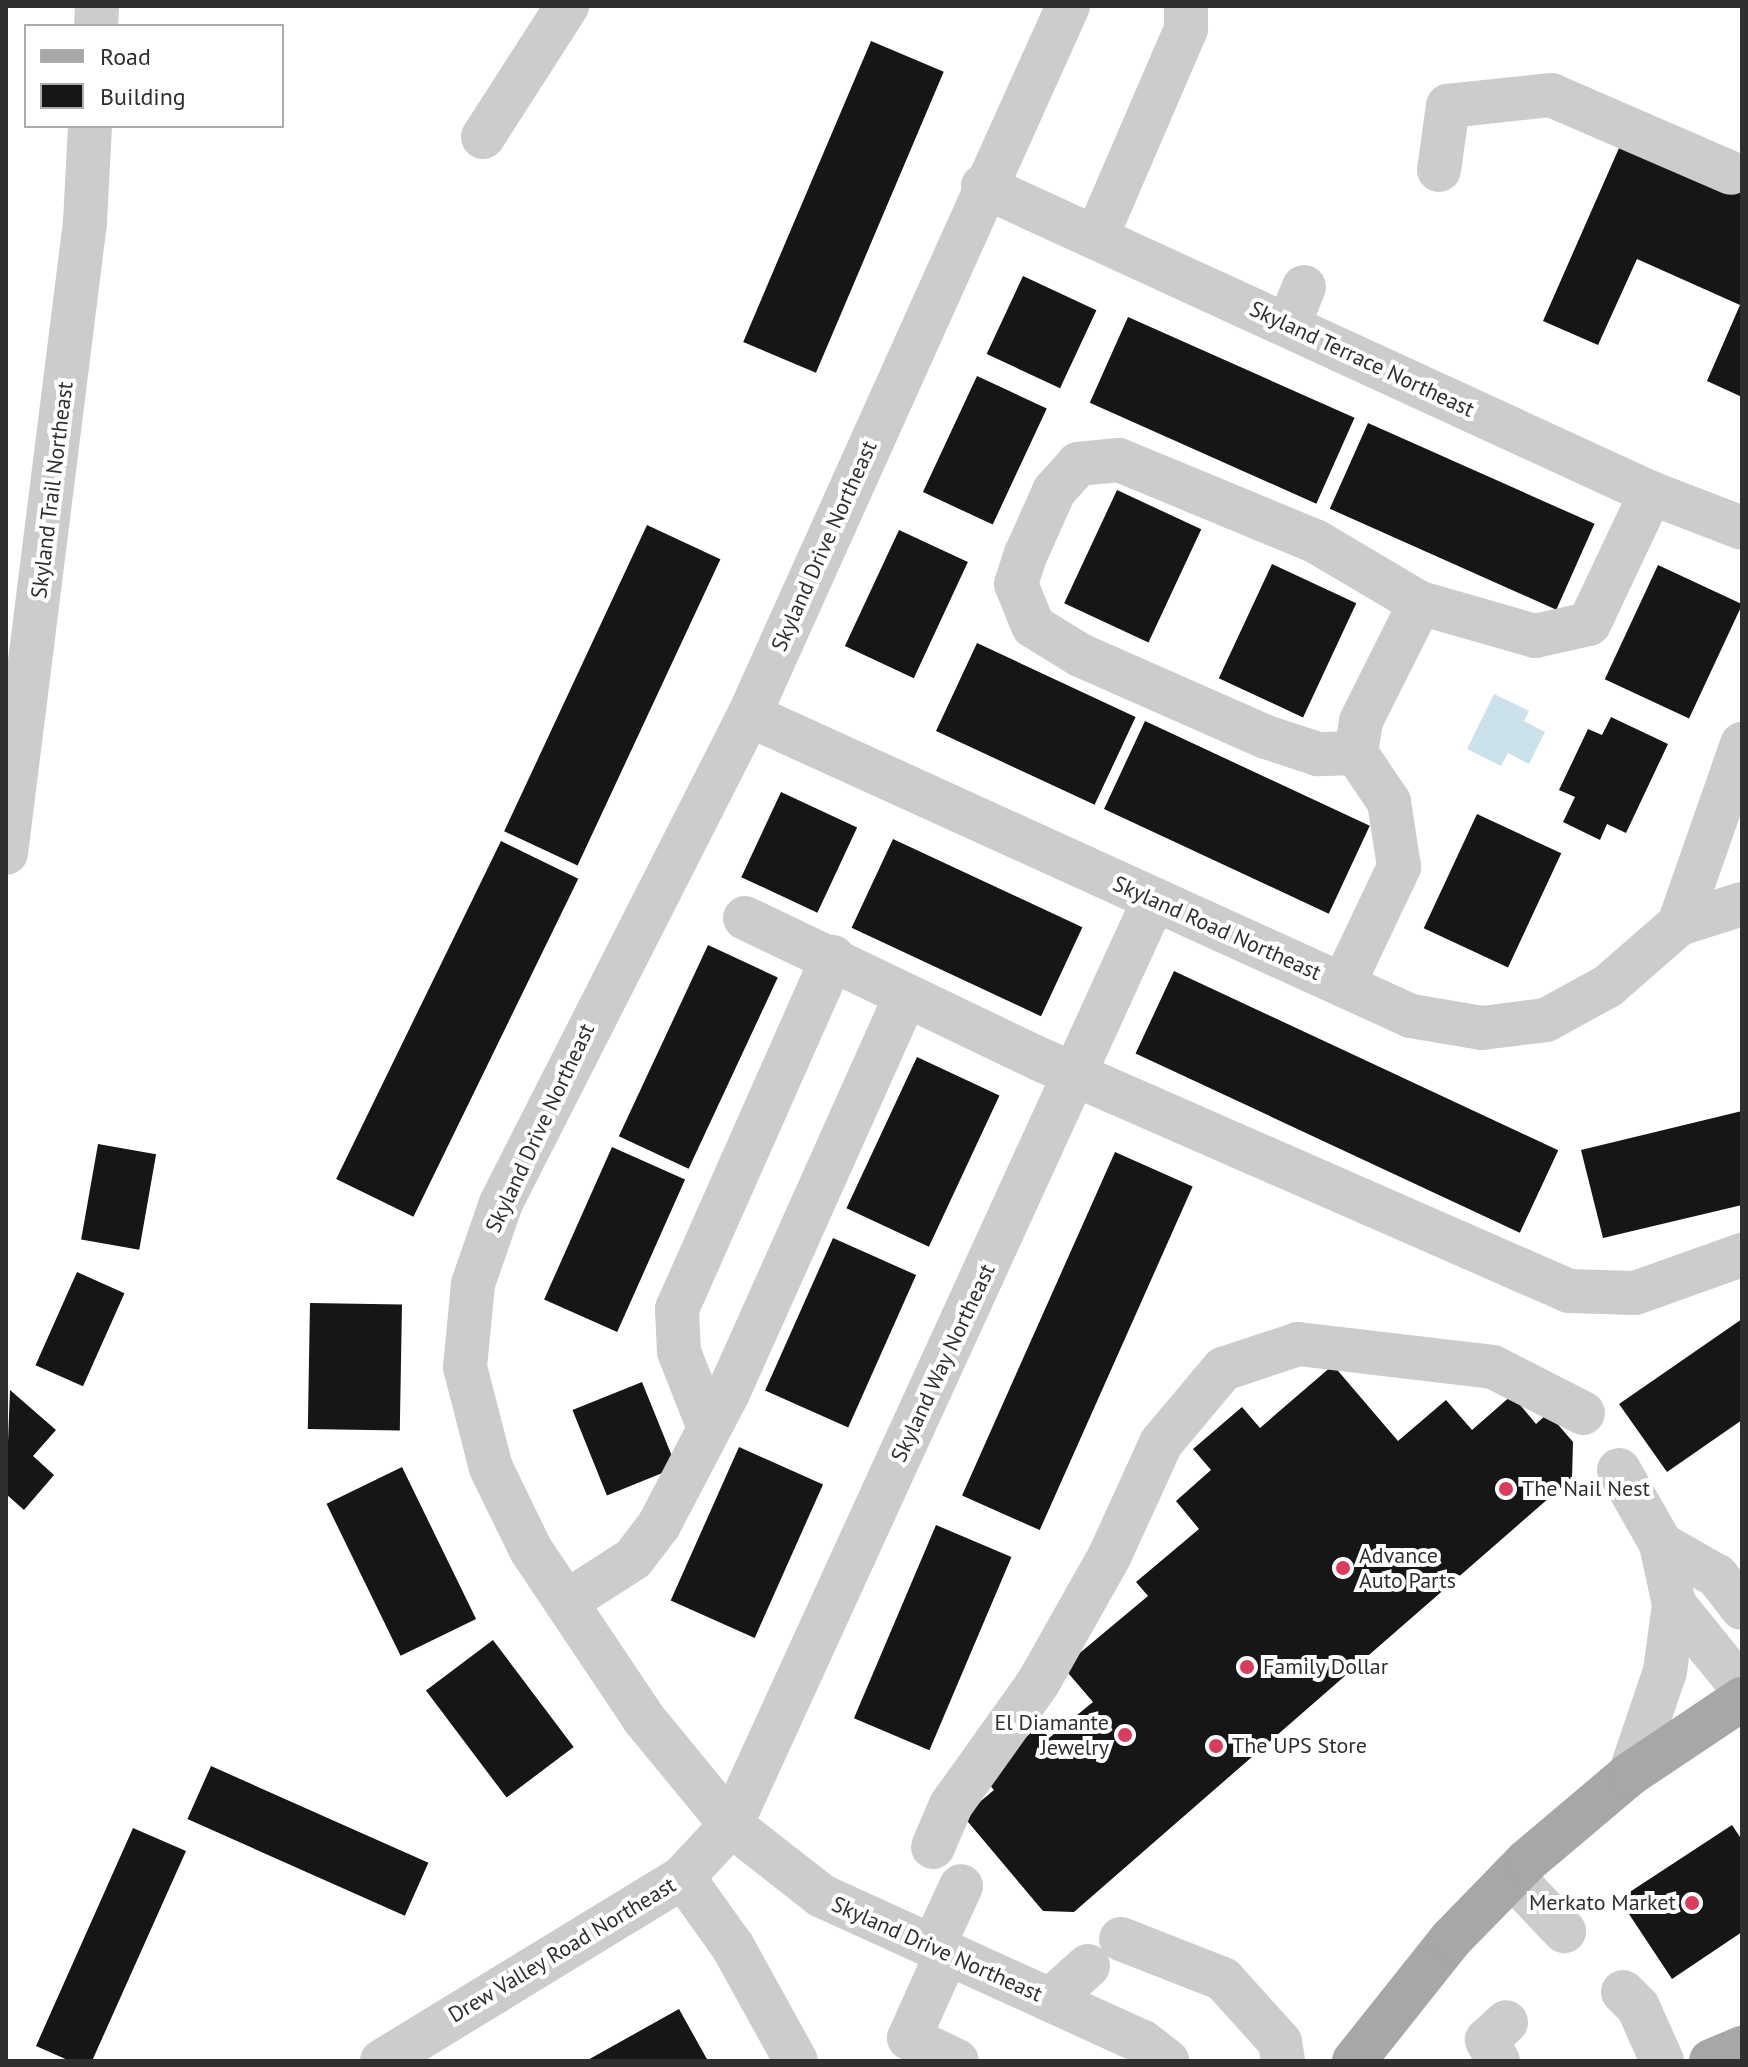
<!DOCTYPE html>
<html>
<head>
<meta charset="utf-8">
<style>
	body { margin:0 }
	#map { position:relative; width:1748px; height:2067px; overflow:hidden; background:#fff; font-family:"PT Sans",sans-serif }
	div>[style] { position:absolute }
	.water>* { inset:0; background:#cce2ea }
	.building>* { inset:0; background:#161616; transform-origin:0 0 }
	.minor>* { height:44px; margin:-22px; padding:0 22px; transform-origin:22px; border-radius:22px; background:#ccc }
	.major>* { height:44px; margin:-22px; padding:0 22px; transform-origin:22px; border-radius:22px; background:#a7a7a7 }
	.dots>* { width:22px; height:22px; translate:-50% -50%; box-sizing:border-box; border:4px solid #fff; border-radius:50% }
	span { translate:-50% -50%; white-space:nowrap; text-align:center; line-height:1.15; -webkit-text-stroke:8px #fff; paint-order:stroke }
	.street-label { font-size:22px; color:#2f2f2f }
	.poi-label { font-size:22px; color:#2f2f2f }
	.left { translate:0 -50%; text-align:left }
	.right { translate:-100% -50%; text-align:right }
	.frame { position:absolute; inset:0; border:8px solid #2f2f2f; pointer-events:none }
	.legend { position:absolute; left:24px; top:24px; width:260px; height:104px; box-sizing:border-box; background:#fff; border:2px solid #acacac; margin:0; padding:10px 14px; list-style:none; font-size:24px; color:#2f2f2f }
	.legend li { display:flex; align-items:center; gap:16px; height:40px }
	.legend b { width:40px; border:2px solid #acacac }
</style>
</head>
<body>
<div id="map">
	<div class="water">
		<div style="clip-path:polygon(1494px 694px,1529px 711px,1524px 721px,1545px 732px,1529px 764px,1508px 753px,1501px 766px,1467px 749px)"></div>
	</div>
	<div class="building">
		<div style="left:871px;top:41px;width:79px;height:327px;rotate:23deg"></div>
		<div style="clip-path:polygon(1623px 139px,1726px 185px,1742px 148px,1742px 397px,1707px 381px,1740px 305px,1637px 259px,1598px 345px,1543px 321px)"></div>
		<div style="left:1023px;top:276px;width:81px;height:86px;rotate:25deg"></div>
		<div style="left:1128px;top:317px;width:248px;height:94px;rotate:24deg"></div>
		<div style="left:977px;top:376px;width:77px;height:128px;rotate:25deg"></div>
		<div style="left:1368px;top:423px;width:248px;height:94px;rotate:24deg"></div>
		<div style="left:1117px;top:490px;width:93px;height:125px;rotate:25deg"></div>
		<div style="left:647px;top:525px;width:81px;height:338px;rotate:25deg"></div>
		<div style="left:899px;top:530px;width:76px;height:128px;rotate:25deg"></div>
		<div style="left:1272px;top:564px;width:93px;height:126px;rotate:25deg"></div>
		<div style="left:1658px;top:565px;width:93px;height:126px;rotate:25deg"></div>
		<div style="left:977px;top:643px;width:175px;height:97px;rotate:25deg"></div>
		<div style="clip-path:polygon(1611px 717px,1668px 744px,1626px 833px,1607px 824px,1600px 840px,1563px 822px,1575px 797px,1559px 790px,1588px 729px,1602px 735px)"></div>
		<div style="left:1145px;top:721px;width:248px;height:97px;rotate:25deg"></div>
		<div style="left:781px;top:792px;width:84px;height:94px;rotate:25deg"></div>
		<div style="left:1477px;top:814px;width:93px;height:126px;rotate:25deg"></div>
		<div style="left:893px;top:839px;width:209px;height:98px;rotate:25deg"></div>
		<div style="left:501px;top:841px;width:86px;height:376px;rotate:26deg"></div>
		<div style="left:708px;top:945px;width:77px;height:211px;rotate:25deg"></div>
		<div style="left:1174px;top:971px;width:424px;height:91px;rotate:25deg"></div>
		<div style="left:917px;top:1057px;width:91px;height:167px;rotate:25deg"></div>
		<div style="clip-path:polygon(1742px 1111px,1742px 1205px,1603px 1238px,1581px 1150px)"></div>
		<div style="left:98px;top:1144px;width:59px;height:97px;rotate:10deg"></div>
		<div style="left:612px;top:1147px;width:80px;height:167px;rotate:24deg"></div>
		<div style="left:1115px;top:1152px;width:85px;height:376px;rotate:24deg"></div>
		<div style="left:833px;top:1238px;width:91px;height:167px;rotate:24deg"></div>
		<div style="left:77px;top:1272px;width:52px;height:102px;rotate:24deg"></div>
		<div style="left:310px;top:1303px;width:92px;height:126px;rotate:1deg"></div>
		<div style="clip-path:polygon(1742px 1319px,1742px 1420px,1667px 1472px,1619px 1404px)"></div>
		<div style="clip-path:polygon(1333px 1365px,1398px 1441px,1446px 1400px,1472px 1430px,1512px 1395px,1536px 1424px,1548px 1413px,1573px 1442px,1572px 1478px,1074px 1912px,1043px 1911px,963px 1816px,994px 1790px,981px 1775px,1039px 1726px,1049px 1738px,1093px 1702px,1063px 1667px,1148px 1596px,1136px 1582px,1199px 1529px,1176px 1501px,1211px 1470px,1193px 1449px,1242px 1407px,1260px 1428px)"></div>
		<div style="left:642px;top:1382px;width:92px;height:75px;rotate:68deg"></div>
		<div style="clip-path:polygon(10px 1390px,56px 1430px,33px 1456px,54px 1475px,24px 1510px,6px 1494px)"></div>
		<div style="left:739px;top:1447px;width:92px;height:168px;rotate:24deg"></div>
		<div style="left:402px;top:1467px;width:169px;height:84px;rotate:64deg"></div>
		<div style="left:936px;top:1525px;width:82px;height:210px;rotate:23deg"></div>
		<div style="left:493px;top:1640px;width:134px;height:84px;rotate:53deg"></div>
		<div style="left:211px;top:1766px;width:238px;height:58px;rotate:24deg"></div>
		<div style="clip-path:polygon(1732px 1825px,1742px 1840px,1742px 1932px,1672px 1979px,1619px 1899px)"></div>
		<div style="clip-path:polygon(133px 1828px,186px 1851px,92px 2061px,70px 2061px,36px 2046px)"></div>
		<div style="clip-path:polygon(679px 2009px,708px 2061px,586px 2061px)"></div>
	</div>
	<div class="minor">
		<div style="left:1068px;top:6px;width:777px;rotate:114.22deg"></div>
		<div style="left:749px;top:715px;width:547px;rotate:116.94deg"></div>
		<div style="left:501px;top:1203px;width:86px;rotate:109.1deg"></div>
		<div style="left:473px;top:1284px;width:83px;rotate:95.5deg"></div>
		<div style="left:465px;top:1367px;width:104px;rotate:75.6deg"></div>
		<div style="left:491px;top:1468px;width:91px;rotate:64deg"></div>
		<div style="left:531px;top:1550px;width:203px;rotate:56.2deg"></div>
		<div style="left:644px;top:1719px;width:137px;rotate:50.6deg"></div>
		<div style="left:731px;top:1825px;width:115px;rotate:38deg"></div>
		<div style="left:822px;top:1896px;width:353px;rotate:24.5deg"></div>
		<div style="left:1143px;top:2042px;width:31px;rotate:38deg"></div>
		<div style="left:96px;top:26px;width:20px;rotate:-87deg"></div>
		<div style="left:483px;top:137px;width:156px;rotate:-57.3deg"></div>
		<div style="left:1439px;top:170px;width:65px;rotate:-82deg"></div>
		<div style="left:1448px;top:106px;width:104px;rotate:-6.1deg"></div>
		<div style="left:1551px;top:95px;width:196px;rotate:23.4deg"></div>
		<div style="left:983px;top:186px;width:735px;rotate:24.68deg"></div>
		<div style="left:1651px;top:493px;width:97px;rotate:21deg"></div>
		<div style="left:1096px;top:238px;width:228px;rotate:-66.7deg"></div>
		<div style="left:1186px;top:29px;width:23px;rotate:-90deg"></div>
		<div style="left:1289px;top:324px;width:40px;rotate:-68deg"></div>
		<div style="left:749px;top:715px;width:727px;rotate:24.45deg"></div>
		<div style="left:1411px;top:1016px;width:72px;rotate:9.6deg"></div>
		<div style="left:1482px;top:1028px;width:64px;rotate:-7.1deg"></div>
		<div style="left:1546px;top:1020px;width:71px;rotate:-28.7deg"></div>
		<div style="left:1608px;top:986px;width:94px;rotate:-41.1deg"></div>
		<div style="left:1679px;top:924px;width:191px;rotate:-70.7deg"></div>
		<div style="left:1356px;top:753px;width:38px;rotate:178deg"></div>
		<div style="left:1318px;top:754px;width:55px;rotate:-161.9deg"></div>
		<div style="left:1266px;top:737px;width:203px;rotate:-156.2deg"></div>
		<div style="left:1080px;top:655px;width:55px;rotate:-148.3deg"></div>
		<div style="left:1033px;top:626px;width:45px;rotate:-112deg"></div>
		<div style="left:1016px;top:584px;width:32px;rotate:-72deg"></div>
		<div style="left:1026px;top:554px;width:69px;rotate:-66deg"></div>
		<div style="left:1054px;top:491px;width:36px;rotate:-48deg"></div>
		<div style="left:1078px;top:464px;width:41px;rotate:-5.6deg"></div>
		<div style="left:1119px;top:460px;width:212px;rotate:22.5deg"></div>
		<div style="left:1315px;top:541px;width:122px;rotate:30.6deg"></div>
		<div style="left:6px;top:853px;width:636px;rotate:-82.86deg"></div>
		<div style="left:85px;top:222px;width:96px;rotate:-87deg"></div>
		<div style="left:745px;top:918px;width:324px;rotate:25.6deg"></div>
		<div style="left:1037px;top:1058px;width:581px;rotate:23.65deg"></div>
		<div style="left:1569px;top:1291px;width:66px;rotate:1.7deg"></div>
		<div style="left:1635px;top:1293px;width:114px;rotate:-19.6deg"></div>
		<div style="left:1679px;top:924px;width:66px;rotate:-17.6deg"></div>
		<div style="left:1343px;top:985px;width:131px;rotate:-64.6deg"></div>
		<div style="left:1399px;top:867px;width:66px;rotate:-98.7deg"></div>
		<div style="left:1389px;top:802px;width:59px;rotate:-124deg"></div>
		<div style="left:1356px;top:753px;width:32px;rotate:-81deg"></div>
		<div style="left:1361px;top:721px;width:132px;rotate:-63.4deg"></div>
		<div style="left:1420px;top:603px;width:120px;rotate:16deg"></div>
		<div style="left:1535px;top:636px;width:55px;rotate:-12.5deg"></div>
		<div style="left:1589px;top:624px;width:145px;rotate:-64.7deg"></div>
		<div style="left:707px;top:1423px;width:76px;rotate:-111.5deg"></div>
		<div style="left:679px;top:1352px;width:43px;rotate:-92.7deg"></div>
		<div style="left:677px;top:1309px;width:385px;rotate:-66.1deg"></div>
		<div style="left:1619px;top:1470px;width:85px;rotate:60.4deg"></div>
		<div style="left:566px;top:1602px;width:80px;rotate:-32.7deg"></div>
		<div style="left:633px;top:1559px;width:43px;rotate:-52.6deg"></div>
		<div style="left:659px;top:1525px;width:151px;rotate:-62.4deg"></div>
		<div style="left:729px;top:1391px;width:433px;rotate:-65.9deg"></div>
		<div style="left:1742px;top:1608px;width:41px;rotate:-128deg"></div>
		<div style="left:1717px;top:1576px;width:64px;rotate:-150.3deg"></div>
		<div style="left:1661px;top:1544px;width:61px;rotate:77.8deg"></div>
		<div style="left:1674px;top:1604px;width:108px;rotate:51deg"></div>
		<div style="left:1630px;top:1774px;width:109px;rotate:-71.2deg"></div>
		<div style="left:1665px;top:1671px;width:68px;rotate:-82.3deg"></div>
		<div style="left:933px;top:1847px;width:46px;rotate:-66.8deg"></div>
		<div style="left:951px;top:1805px;width:150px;rotate:-54.5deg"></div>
		<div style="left:1038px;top:1683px;width:147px;rotate:-60.6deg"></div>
		<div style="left:1110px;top:1555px;width:123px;rotate:-65.5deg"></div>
		<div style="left:1161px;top:1443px;width:97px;rotate:-50deg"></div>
		<div style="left:1223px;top:1369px;width:79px;rotate:-18.4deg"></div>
		<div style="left:1298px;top:1344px;width:196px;rotate:6.7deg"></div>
		<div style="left:1493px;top:1367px;width:101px;rotate:27.1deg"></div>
		<div style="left:1512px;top:1876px;width:76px;rotate:46.6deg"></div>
		<div style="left:683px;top:1877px;width:86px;rotate:54.5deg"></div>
		<div style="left:733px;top:1947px;width:130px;rotate:61.1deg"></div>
		<div style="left:1121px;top:1939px;width:110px;rotate:21.4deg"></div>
		<div style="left:1223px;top:1979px;width:85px;rotate:47.9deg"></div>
		<div style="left:1280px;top:2042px;width:19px;rotate:81deg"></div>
		<div style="left:933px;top:1947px;width:67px;rotate:-65.3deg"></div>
		<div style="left:947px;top:1953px;width:93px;rotate:114.1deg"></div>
		<div style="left:909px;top:2038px;width:53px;rotate:25.6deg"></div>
		<div style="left:1623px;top:1992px;width:21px;rotate:45deg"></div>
		<div style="left:1638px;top:2007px;width:59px;rotate:66deg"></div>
		<div style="left:1050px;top:2000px;width:51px;rotate:-41.8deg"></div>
		<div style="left:382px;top:2061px;width:353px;rotate:-31.4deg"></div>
		<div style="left:683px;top:1877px;width:71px;rotate:-47.3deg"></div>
		<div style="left:731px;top:1825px;width:1017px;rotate:-65.43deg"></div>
		<div style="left:1498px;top:2061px;width:24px;rotate:-118deg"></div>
		<div style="left:1487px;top:2040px;width:26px;rotate:-43deg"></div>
	</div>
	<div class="major">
		<div style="left:1354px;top:2061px;width:156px;rotate:-51.5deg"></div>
		<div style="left:1451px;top:1939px;width:109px;rotate:-45.7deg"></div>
		<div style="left:1527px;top:1861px;width:135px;rotate:-40.2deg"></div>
		<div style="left:1630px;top:1774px;width:135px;rotate:-33.8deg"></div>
		<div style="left:1711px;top:2061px;width:34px;rotate:-23deg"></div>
	</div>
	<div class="dots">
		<div style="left:1506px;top:1489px;background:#da3d5b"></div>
		<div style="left:1343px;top:1568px;background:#da3d5b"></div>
		<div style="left:1247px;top:1667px;background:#da3d5b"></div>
		<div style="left:1125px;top:1735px;background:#da3d5b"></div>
		<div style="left:1216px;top:1746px;background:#da3d5b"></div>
		<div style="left:1692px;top:1903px;background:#da3d5b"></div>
	</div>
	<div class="street-label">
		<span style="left:1362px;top:359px;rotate:25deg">Skyland Terrace Northeast</span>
		<span style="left:52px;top:490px;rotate:-83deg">Skyland Trail Northeast</span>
		<span style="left:824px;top:546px;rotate:-66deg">Skyland Drive Northeast</span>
		<span style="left:1217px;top:928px;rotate:24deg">Skyland Road Northeast</span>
		<span style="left:540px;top:1128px;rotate:-65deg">Skyland Drive Northeast</span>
		<span style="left:943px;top:1363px;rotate:-65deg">Skyland Way Northeast</span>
		<span style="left:937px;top:1949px;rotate:24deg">Skyland Drive Northeast</span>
		<span style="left:562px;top:1950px;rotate:-31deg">Drew Valley Road Northeast</span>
	</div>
	<div class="poi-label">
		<span class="left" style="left:1522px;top:1489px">The Nail Nest</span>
		<span class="left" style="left:1359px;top:1568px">Advance<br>Auto Parts</span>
		<span class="left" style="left:1263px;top:1667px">Family Dollar</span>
		<span class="right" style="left:1109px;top:1735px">El Diamante<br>Jewelry</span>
		<span class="left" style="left:1232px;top:1746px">The UPS Store</span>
		<span class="right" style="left:1676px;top:1903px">Merkato Market</span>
	</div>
	<div class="frame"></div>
	<ul class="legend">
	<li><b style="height:10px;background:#a7a7a7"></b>Road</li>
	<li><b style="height:22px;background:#161616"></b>Building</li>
	</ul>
</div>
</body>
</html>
